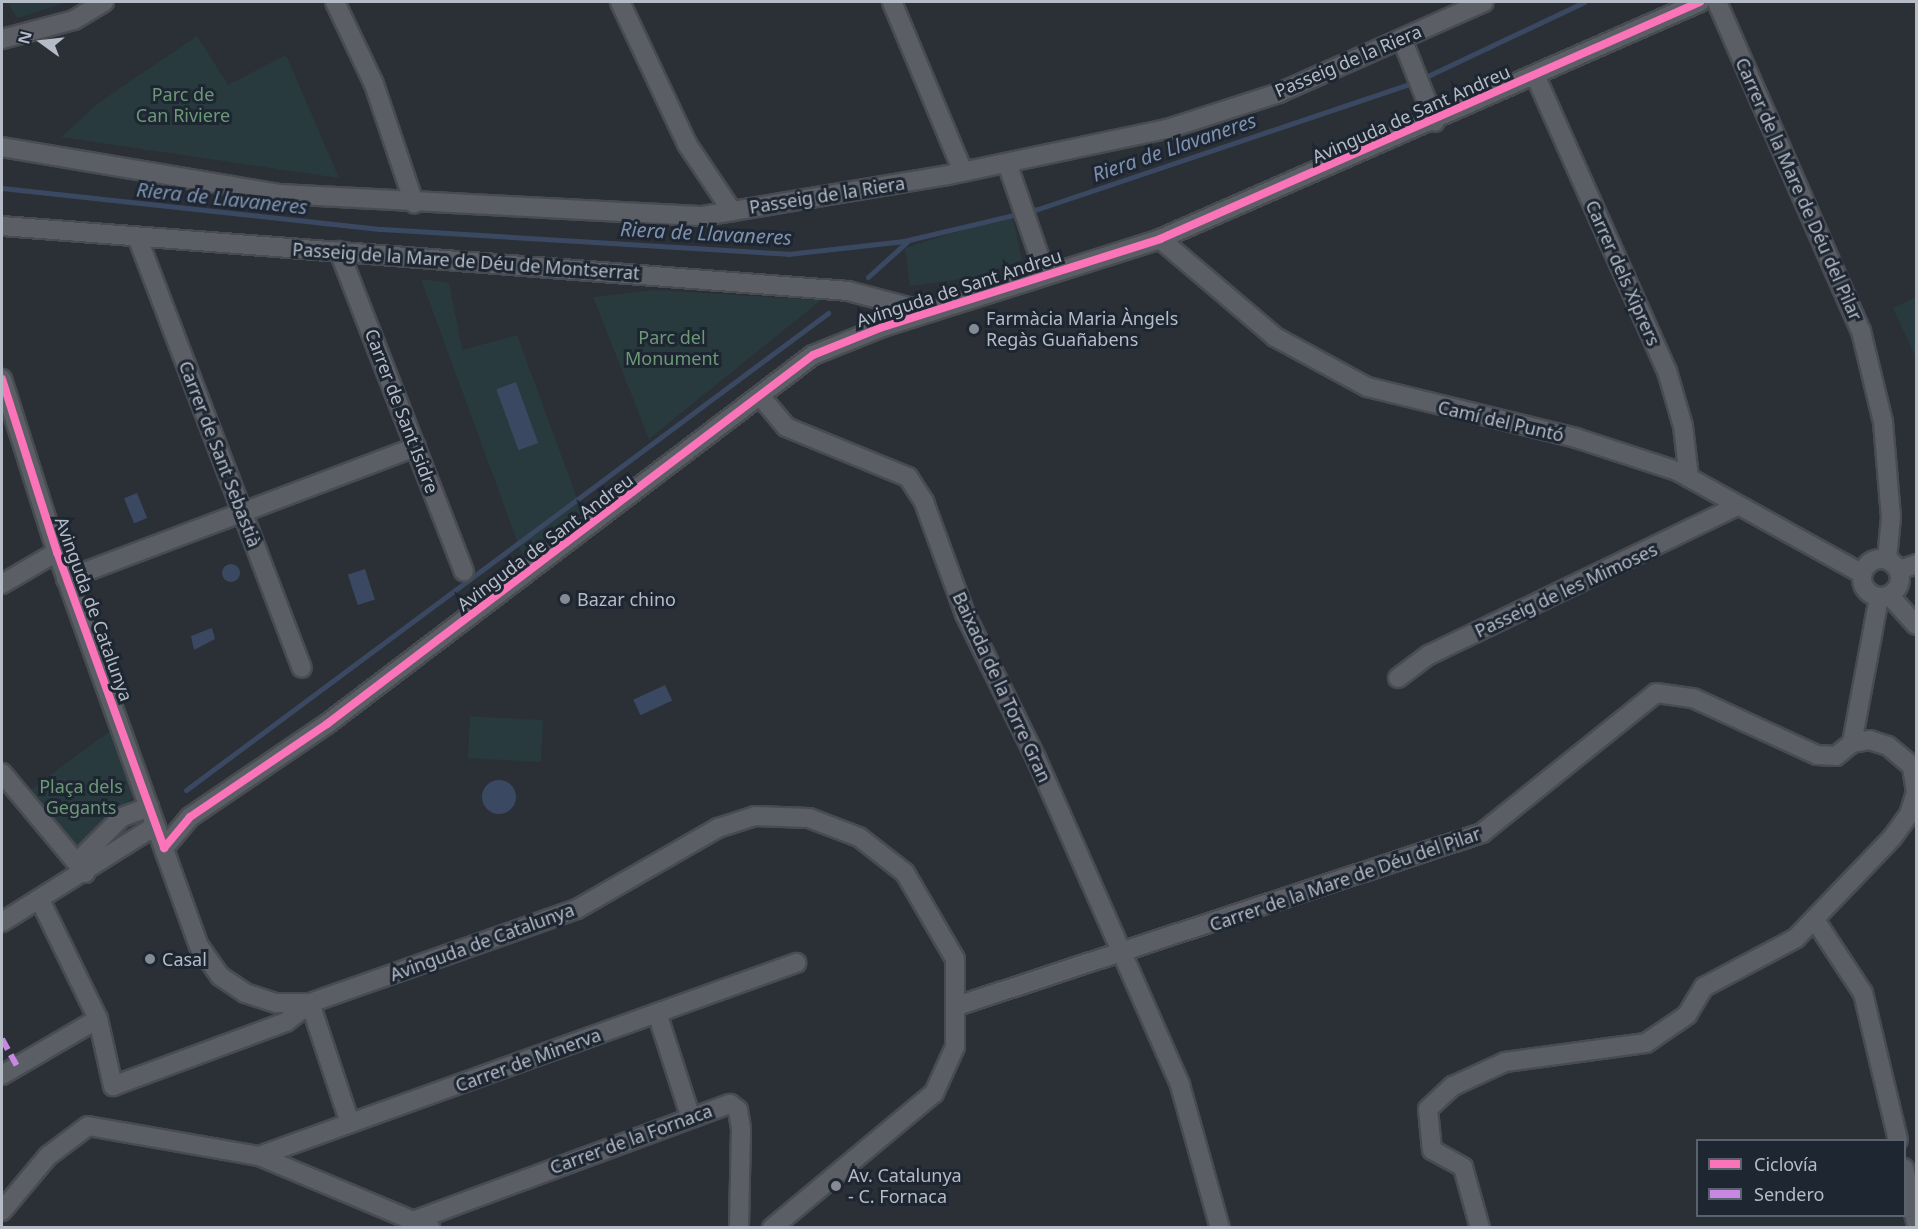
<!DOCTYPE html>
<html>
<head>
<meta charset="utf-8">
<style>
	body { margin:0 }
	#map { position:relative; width:1918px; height:1229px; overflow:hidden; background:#2b3037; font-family:"Noto Sans",sans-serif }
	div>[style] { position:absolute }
	.green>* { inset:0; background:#283a3d; transform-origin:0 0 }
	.water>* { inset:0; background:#3a4961; transform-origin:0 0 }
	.round { border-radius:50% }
	.stream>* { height:5px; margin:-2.5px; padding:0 2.5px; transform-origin:2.5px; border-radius:2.5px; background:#3a4961 }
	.roads { filter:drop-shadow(2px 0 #484c52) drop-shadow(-2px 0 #484c52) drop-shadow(0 2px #484c52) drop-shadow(0 -2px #484c52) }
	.minor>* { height:18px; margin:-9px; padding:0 9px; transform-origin:9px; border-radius:9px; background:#5b5e65 }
	.minor>.ring { margin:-9px; padding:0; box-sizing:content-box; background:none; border:18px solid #5b5e65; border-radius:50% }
	.quiet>* { height:6px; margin-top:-3px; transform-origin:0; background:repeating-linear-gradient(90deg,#c787e3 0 12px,transparent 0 18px) }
	.cycleway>* { height:8px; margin:-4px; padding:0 4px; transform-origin:4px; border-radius:4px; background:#fb73b8 }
	.dots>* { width:16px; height:16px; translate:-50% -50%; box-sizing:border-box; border:3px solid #1e2632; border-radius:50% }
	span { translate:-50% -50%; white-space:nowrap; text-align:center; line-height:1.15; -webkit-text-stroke:6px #1e2632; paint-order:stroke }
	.street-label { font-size:18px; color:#b5bcc8 }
	.park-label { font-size:18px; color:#6d9878 }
	.poi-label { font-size:18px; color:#b5bcc8 }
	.left { translate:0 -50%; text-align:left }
	.water-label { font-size:20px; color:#7d91ae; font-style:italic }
	.frame { position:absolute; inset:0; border:3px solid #b5bcc8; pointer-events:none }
	.legend { position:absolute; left:1696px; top:1139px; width:210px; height:78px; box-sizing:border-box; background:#1e2632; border:2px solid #5a626e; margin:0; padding:8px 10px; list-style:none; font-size:18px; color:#b5bcc8 }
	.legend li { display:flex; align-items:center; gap:12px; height:30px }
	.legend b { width:30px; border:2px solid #5a626e }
	.north { position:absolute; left:12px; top:12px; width:60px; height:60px; -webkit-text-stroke:4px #1e2632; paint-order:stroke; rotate:285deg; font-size:16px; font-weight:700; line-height:24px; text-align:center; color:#b5bcc8 }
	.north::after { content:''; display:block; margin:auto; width:21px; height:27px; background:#b5bcc8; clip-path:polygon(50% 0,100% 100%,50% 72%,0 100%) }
</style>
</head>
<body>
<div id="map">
	<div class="green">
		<div style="clip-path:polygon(8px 2px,67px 2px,17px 18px)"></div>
		<div style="clip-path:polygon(197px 36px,228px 85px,286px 55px,339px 178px,61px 137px,100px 102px)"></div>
		<div style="clip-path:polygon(1012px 215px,1022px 260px,976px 277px,910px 286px,905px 248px)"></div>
		<div style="clip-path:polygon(421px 279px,449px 283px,462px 350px,517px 335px,582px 512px,522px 554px)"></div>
		<div style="clip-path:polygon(653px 290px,721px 294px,821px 300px,649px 439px,593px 297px)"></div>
		<div style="clip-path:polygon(1916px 297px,1916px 358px,1893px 308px)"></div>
		<div style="left:543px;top:720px;width:42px;height:73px;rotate:93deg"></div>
		<div style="clip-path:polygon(110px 731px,133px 778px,132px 798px,75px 853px,23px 795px)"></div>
	</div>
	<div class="water">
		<div style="left:516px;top:382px;width:65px;height:21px;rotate:70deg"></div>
		<div style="left:137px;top:493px;width:27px;height:14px;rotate:68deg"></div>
		<div class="round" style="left:222px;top:564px;width:18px;height:18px"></div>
		<div style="left:365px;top:569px;width:32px;height:18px;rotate:72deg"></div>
		<div style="clip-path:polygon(212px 628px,215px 639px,194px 650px,191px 636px)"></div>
		<div style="left:665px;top:685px;width:17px;height:35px;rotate:65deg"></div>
		<div class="round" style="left:482px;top:780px;width:34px;height:34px"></div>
	</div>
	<div class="stream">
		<div style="left:2px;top:188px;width:382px;rotate:6.2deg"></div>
		<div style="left:382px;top:229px;width:407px;rotate:3.5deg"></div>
		<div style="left:788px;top:254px;width:117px;rotate:-6.4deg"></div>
		<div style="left:904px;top:241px;width:138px;rotate:-13.4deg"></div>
		<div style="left:1038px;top:209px;width:396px;rotate:-18.6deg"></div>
		<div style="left:1413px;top:83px;width:189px;rotate:-25.3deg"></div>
		<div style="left:868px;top:277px;width:55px;rotate:-42.1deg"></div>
		<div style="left:186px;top:790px;width:800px;rotate:-36.61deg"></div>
	</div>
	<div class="roads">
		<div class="minor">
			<div style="left:335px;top:2px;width:91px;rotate:64.6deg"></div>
			<div style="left:374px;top:84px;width:126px;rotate:71.4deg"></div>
			<div style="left:620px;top:2px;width:157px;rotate:64.7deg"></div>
			<div style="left:687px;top:144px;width:81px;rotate:56.1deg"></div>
			<div style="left:892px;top:2px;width:184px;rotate:67.3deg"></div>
			<div style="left:1717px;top:2px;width:359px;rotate:66.4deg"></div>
			<div style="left:1861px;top:331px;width:94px;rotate:76.4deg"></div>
			<div style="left:1883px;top:422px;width:95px;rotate:85.2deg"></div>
			<div style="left:1891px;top:517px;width:42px;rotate:95.4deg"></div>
			<div style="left:2px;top:39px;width:74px;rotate:-14.8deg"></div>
			<div style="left:74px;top:20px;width:35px;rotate:-31deg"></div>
			<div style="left:1402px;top:39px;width:89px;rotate:68.3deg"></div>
			<div style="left:1535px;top:75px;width:324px;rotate:66deg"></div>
			<div style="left:1667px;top:371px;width:57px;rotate:73.8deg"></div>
			<div style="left:1683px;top:426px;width:52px;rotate:83.4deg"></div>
			<div style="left:2px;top:147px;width:282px;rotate:9.6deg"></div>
			<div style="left:280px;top:194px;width:424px;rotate:3deg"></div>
			<div style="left:703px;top:216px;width:248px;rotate:-9.5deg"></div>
			<div style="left:948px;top:175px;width:224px;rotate:-11.9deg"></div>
			<div style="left:1167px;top:129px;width:118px;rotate:-17.8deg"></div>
			<div style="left:1279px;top:93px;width:224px;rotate:-23.9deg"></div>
			<div style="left:1007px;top:163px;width:116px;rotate:70.9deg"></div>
			<div style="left:2px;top:226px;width:848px;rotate:4.39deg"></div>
			<div style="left:848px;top:291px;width:83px;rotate:14.7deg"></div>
			<div style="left:138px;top:239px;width:459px;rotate:69.1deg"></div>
			<div style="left:1160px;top:239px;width:151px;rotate:40.4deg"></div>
			<div style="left:1275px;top:337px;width:105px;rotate:28.5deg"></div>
			<div style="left:1367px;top:387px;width:215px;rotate:13.7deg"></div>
			<div style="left:1576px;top:438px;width:106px;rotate:18.1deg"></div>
			<div style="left:1677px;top:471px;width:210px;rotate:29deg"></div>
			<div style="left:339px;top:251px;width:344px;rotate:68.7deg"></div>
			<div style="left:2px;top:379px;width:182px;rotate:72.4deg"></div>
			<div style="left:57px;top:552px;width:419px;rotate:70.2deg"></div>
			<div style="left:199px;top:946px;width:37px;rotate:55deg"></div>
			<div style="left:220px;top:976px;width:30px;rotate:34deg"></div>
			<div style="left:245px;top:993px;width:33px;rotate:18deg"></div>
			<div style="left:276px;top:1003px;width:34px"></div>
			<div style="left:310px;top:1003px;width:283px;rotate:-19.4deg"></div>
			<div style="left:577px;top:909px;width:163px;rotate:-29.9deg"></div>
			<div style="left:718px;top:828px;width:39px;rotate:-18deg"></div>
			<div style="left:755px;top:816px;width:54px;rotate:2.1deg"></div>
			<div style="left:809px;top:818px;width:53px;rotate:20.8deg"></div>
			<div style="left:859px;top:837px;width:58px;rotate:38deg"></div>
			<div style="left:905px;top:873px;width:99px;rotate:59.8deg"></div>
			<div style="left:955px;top:959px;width:88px;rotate:90deg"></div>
			<div style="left:955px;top:1047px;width:51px;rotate:114.5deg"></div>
			<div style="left:934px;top:1093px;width:211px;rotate:140.2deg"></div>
			<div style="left:761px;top:397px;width:39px;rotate:50deg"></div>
			<div style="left:786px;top:427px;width:132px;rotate:22.3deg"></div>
			<div style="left:908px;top:477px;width:30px;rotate:57deg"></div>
			<div style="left:924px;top:502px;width:119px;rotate:69.9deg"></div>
			<div style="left:965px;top:614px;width:161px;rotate:63.8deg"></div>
			<div style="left:1036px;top:758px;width:357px;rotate:66.2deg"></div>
			<div style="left:1180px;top:1085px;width:148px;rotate:74.4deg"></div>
			<div class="ring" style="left:1862px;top:559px;width:20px;height:20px"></div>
			<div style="left:1899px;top:570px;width:18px;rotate:-19deg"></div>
			<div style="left:66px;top:579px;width:374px;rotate:-20.7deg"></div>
			<div style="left:2px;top:584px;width:64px;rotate:-30.2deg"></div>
			<div style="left:1890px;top:596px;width:39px;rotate:48deg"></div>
			<div style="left:1398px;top:678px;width:39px;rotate:-37deg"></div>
			<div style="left:1429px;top:655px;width:342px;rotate:-25.8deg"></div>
			<div style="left:2px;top:773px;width:130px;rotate:50.3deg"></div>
			<div style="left:164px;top:848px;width:40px;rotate:-50deg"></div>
			<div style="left:190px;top:817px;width:166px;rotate:-34.2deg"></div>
			<div style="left:327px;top:724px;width:610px;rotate:-37.21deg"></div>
			<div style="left:813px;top:355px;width:72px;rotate:-21.9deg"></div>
			<div style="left:880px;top:328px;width:294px;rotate:-17.6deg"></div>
			<div style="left:1160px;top:239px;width:590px;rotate:-23.7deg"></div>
			<div style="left:85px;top:873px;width:17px;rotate:-97deg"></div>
			<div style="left:83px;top:856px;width:55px;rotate:-45deg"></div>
			<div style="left:122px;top:817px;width:29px;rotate:-20deg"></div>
			<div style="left:40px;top:900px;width:132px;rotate:64deg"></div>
			<div style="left:98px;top:1019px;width:69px;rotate:77.4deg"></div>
			<div style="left:113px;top:1086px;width:184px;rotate:-20.3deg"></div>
			<div style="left:286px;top:1022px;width:31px;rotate:-38deg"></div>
			<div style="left:310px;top:1003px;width:126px;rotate:71.6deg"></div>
			<div style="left:1815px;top:920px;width:87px;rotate:56.7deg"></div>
			<div style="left:1863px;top:993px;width:151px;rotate:76.6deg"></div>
			<div style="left:2px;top:922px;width:181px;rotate:-32.1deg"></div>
			<div style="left:960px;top:1005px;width:550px;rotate:-18.24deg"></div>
			<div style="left:1482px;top:833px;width:223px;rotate:-38.8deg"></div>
			<div style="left:1656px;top:693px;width:37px;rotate:8deg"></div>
			<div style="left:1693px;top:698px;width:136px;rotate:24.7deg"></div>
			<div style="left:1817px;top:755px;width:19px;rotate:3deg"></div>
			<div style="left:1836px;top:756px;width:21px;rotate:-39deg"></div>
			<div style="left:1852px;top:743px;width:147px;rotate:-79.5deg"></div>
			<div style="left:657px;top:1013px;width:107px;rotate:72.1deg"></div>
			<div style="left:2px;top:1075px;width:111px;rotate:-30.3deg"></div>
			<div style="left:259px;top:1156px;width:571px;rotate:-19.77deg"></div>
			<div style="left:1904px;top:1168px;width:55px;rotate:77.5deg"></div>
			<div style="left:2px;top:1211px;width:72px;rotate:-50.1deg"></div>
			<div style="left:48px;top:1156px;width:50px;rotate:-36.9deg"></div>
			<div style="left:88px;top:1126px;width:174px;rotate:10deg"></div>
			<div style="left:259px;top:1156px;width:186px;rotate:22.8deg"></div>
			<div style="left:413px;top:1221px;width:338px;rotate:-20.3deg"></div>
			<div style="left:730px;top:1104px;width:10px;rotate:37deg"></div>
			<div style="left:738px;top:1110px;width:20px;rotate:81deg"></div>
			<div style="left:741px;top:1130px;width:98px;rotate:91.2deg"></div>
			<div style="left:1480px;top:1228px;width:63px;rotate:-105.6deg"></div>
			<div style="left:1463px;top:1167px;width:35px;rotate:-151deg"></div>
			<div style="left:1432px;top:1150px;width:41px;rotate:-95.6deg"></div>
			<div style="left:1428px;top:1109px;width:34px;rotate:-43deg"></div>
			<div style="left:1453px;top:1086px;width:57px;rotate:-24.8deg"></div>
			<div style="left:1505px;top:1062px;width:142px;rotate:-7.7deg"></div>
			<div style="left:1646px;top:1043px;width:50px;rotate:-34.3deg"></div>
			<div style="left:1687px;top:1015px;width:33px;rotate:-59deg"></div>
			<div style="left:1704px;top:987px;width:104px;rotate:-28deg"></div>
			<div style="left:1796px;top:938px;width:139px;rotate:-46.2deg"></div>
			<div style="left:1892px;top:838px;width:29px;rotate:-54deg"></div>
			<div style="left:1909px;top:815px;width:24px;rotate:-73deg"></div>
			<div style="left:1916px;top:792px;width:26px;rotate:-99deg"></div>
			<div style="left:1912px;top:766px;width:31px;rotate:-140deg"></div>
			<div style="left:1888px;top:746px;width:19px;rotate:-162deg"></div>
			<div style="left:1870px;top:740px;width:18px;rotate:171deg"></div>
		</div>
	</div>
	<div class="quiet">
		<div style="left:2px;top:1039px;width:31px;rotate:61deg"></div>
	</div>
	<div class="cycleway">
		<div style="left:2px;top:379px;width:182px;rotate:72.4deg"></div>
		<div style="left:57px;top:552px;width:315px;rotate:70.1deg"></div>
		<div style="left:164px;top:848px;width:40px;rotate:-50deg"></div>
		<div style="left:190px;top:817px;width:166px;rotate:-34.2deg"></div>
		<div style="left:327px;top:724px;width:610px;rotate:-37.21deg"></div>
		<div style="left:813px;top:355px;width:72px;rotate:-21.9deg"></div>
		<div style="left:880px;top:328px;width:294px;rotate:-17.6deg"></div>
		<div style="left:1160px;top:239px;width:590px;rotate:-23.7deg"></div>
	</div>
	<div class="dots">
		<div style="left:974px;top:329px;background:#858b95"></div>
		<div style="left:565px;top:599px;background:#858b95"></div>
		<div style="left:150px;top:959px;background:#858b95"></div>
		<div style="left:836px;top:1186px;background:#858b95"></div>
	</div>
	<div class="street-label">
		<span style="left:1348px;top:61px;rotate:-23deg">Passeig de la Riera</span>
		<span style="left:1411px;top:114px;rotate:-24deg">Avinguda de Sant Andreu</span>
		<span style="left:1799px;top:189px;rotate:66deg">Carrer de la Mare de Déu del Pilar</span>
		<span style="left:827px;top:195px;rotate:-9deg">Passeig de la Riera</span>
		<span style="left:466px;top:261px;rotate:4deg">Passeig de la Mare de Déu de Montserrat</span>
		<span style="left:1623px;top:273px;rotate:66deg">Carrer dels Xiprers</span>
		<span style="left:959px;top:288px;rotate:-18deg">Avinguda de Sant Andreu</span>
		<span style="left:402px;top:411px;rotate:69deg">Carrer de Sant Isidre</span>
		<span style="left:1501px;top:421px;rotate:13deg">Camí del Puntó</span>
		<span style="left:220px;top:454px;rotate:69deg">Carrer de Sant Sebastià</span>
		<span style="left:545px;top:542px;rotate:-37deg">Avinguda de Sant Andreu</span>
		<span style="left:1566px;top:590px;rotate:-25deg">Passeig de les Mimoses</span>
		<span style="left:94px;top:609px;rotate:70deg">Avinguda de Catalunya</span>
		<span style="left:1002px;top:687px;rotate:65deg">Baixada de la Torre Gran</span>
		<span style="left:1345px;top:879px;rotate:-19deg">Carrer de la Mare de Déu del Pilar</span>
		<span style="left:482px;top:942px;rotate:-20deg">Avinguda de Catalunya</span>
		<span style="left:528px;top:1060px;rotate:-20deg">Carrer de Minerva</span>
		<span style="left:631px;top:1139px;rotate:-20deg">Carrer de la Fornaca</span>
	</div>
	<div class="park-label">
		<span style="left:183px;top:105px">Parc de<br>Can Riviere</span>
		<span style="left:672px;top:348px">Parc del<br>Monument</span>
		<span style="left:81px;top:797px">Plaça dels<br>Gegants</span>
	</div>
	<div class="poi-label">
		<span class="left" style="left:986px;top:329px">Farmàcia Maria Àngels<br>Regàs Guañabens</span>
		<span class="left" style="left:577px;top:599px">Bazar chino</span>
		<span class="left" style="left:162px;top:959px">Casal</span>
		<span class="left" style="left:848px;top:1186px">Av. Catalunya<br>- C. Fornaca</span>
	</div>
	<div class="water-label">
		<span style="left:1174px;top:147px;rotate:-19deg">Riera de Llavaneres</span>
		<span style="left:222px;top:198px;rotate:6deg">Riera de Llavaneres</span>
		<span style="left:706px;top:233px;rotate:3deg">Riera de Llavaneres</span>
	</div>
	<div class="frame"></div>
	<ul class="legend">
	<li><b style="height:8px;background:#fb73b8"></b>Ciclovía</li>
	<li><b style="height:8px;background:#c787e3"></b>Sendero</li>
	</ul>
	<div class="north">N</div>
</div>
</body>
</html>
